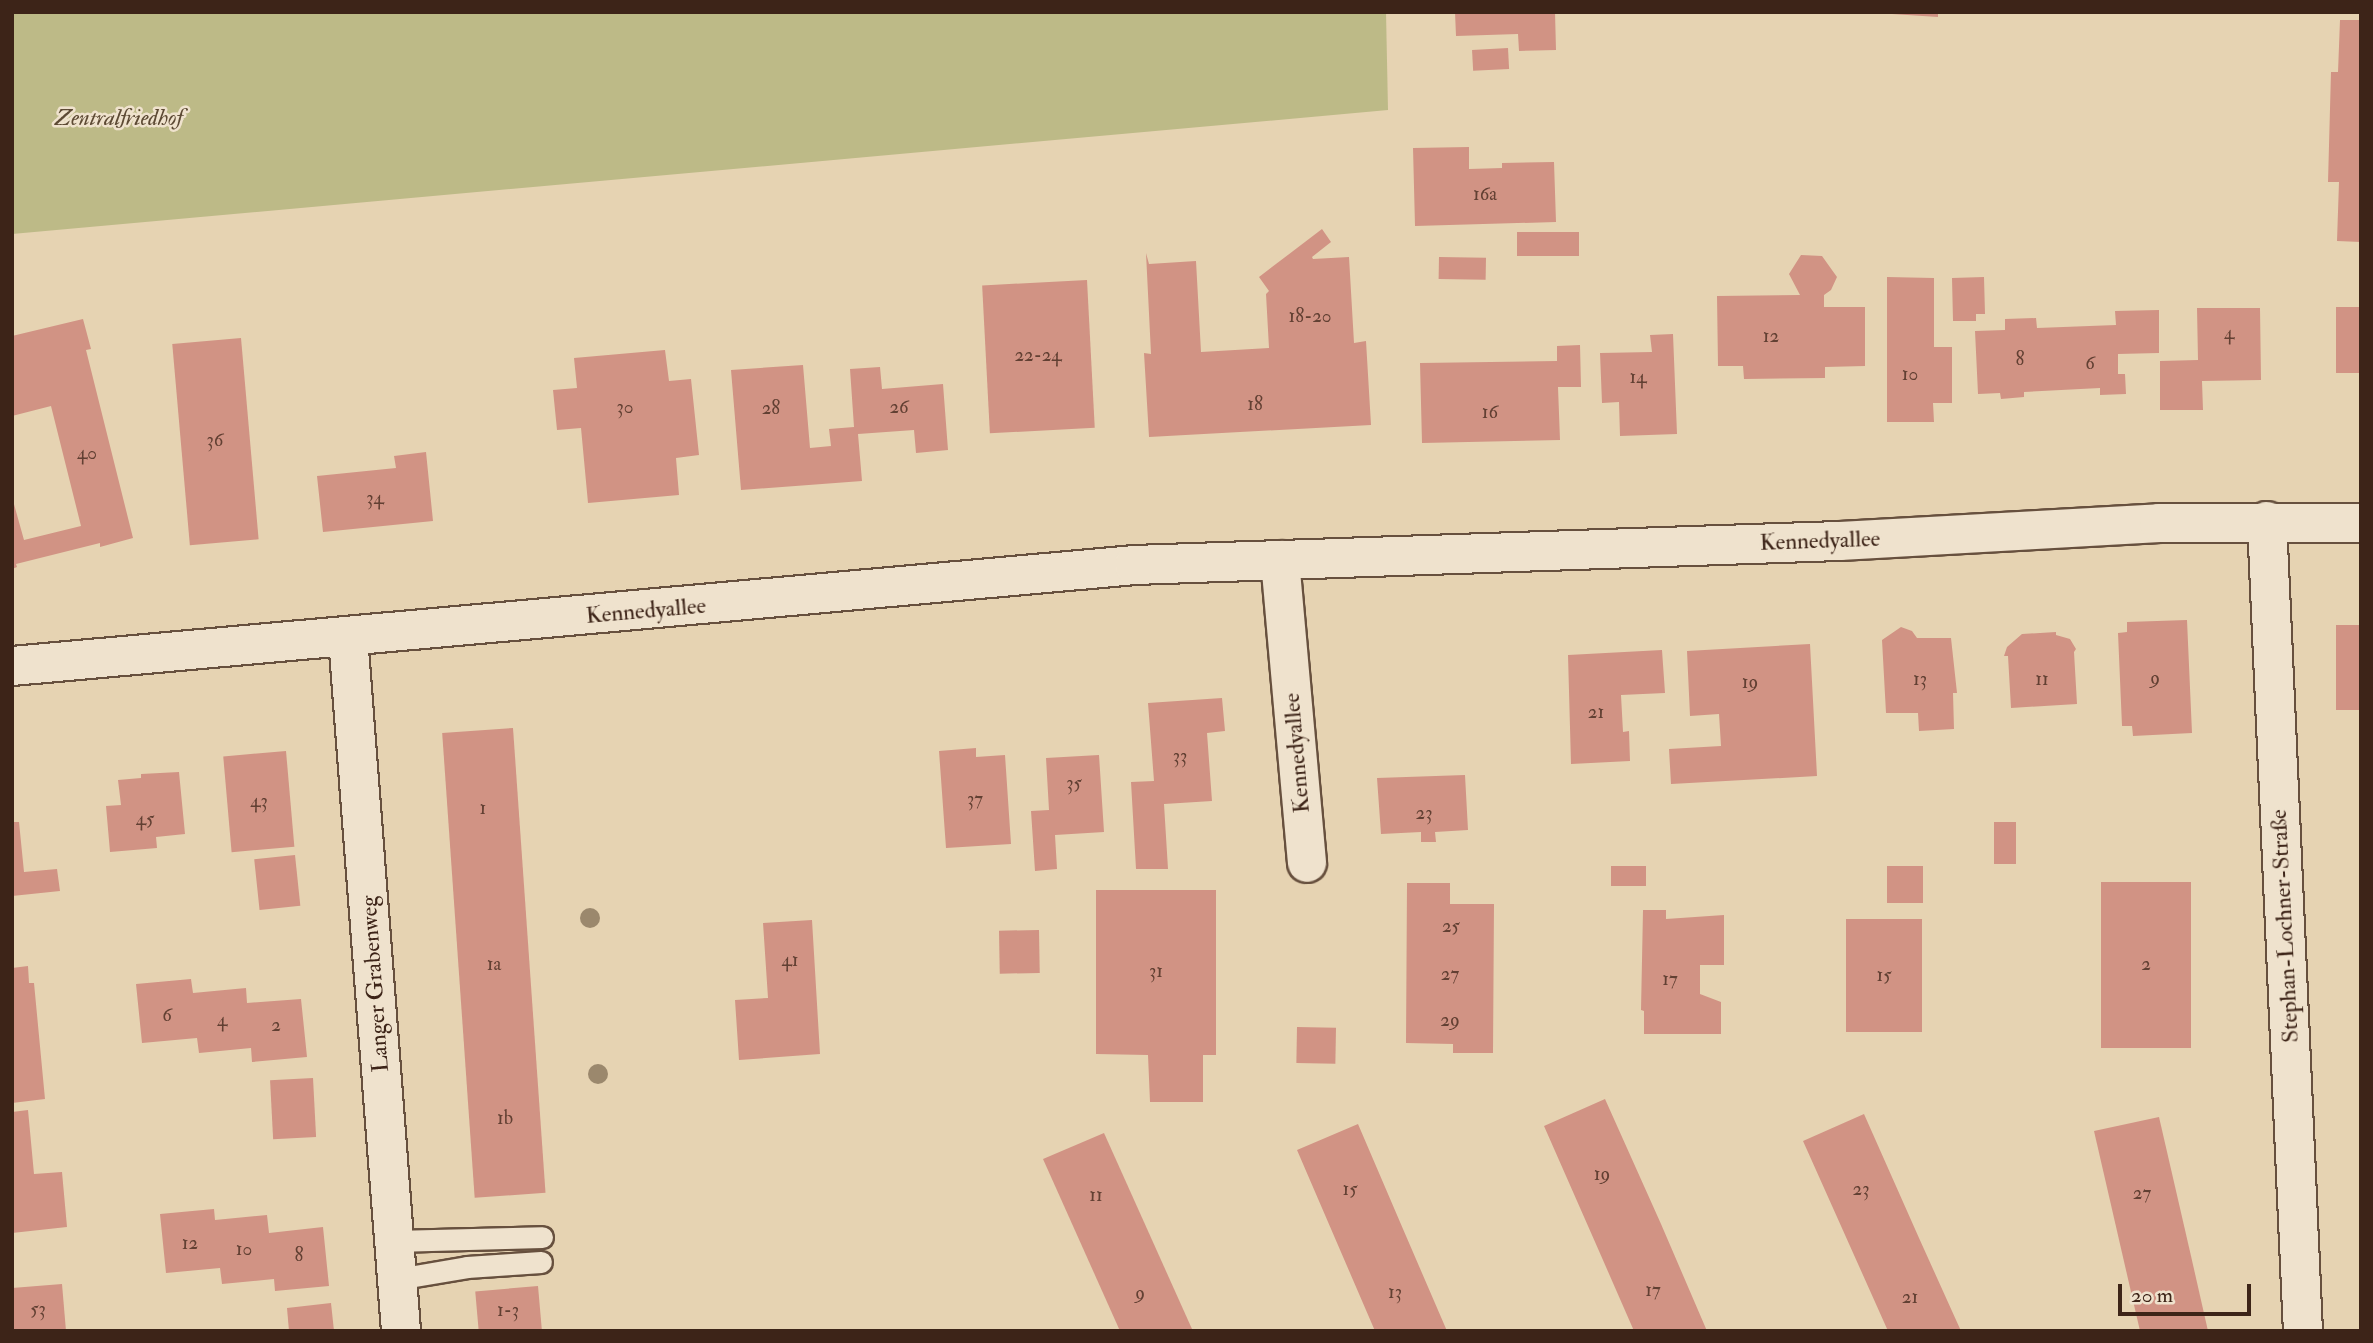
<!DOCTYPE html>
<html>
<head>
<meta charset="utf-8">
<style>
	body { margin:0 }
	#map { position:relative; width:2373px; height:1343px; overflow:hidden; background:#e6d3b2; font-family:"IM FELL Double Pica",serif }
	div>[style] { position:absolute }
	.green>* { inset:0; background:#bdba87 }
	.building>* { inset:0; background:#d19384; transform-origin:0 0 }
	.roads { filter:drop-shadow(2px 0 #67503e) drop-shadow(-2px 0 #67503e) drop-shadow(0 2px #67503e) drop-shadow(0 -2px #67503e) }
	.lane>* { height:21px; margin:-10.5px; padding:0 10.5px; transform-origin:10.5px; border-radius:10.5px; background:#efe2cd }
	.street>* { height:38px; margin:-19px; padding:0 19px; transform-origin:19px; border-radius:19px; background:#efe2cd }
	.secondary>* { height:38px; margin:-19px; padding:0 19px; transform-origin:19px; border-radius:19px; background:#efe2cd }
	.trees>* { width:20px; height:20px; margin:-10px; border-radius:50%; background:#9b886d }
	span { translate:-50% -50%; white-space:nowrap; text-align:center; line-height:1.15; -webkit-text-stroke:5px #efe2cd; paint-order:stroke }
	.number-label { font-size:19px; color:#624033 }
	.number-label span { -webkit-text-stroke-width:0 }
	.park-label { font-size:23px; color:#5d4a34; font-style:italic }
	.street-label { font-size:23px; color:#3d2418 }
	.frame { position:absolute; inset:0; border:14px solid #3d2418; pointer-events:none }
	.scale { position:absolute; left:2118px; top:1284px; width:133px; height:32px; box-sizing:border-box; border:4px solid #3d2418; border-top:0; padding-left:9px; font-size:21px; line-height:24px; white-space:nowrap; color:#3d2418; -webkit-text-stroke:5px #efe2cd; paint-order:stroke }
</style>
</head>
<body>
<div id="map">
	<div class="green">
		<div style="clip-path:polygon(12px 12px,1386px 12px,1388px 110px,12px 234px)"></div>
	</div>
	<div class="building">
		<div style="clip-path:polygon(1455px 12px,1555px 12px,1556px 50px,1519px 51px,1518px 34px,1456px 36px)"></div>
		<div style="clip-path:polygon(1892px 12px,1938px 12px,1938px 17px,1892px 14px)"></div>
		<div style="clip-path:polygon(2340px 20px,2361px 20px,2361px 242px,2337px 241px,2339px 182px,2328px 182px,2331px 72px,2338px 72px)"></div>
		<div style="left:1508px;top:48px;width:21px;height:36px;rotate:87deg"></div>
		<div style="clip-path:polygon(1469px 147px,1469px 169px,1502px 168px,1502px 163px,1554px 162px,1556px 222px,1415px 226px,1413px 148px)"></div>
		<div style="clip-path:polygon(1322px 229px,1331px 242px,1312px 257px,1313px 259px,1349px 257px,1354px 343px,1366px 341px,1371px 425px,1149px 437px,1144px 353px,1151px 354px,1146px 253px,1149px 264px,1196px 261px,1201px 352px,1269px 348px,1266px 294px,1269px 291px,1259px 277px)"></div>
		<div style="left:1517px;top:232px;width:62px;height:24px"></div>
		<div style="clip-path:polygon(1801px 255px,1822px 256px,1837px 277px,1831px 290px,1824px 295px,1824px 307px,1865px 307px,1865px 366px,1825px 367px,1825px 378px,1744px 379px,1743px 366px,1718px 366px,1717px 296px,1800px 295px,1789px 274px)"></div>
		<div style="left:1439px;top:257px;width:47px;height:22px;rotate:1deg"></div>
		<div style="clip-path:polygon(1887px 277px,1934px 278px,1934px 347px,1952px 347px,1952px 403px,1933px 403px,1934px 422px,1887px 422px)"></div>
		<div style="clip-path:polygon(1984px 277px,1985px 314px,1976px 314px,1976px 321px,1953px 321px,1952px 278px)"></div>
		<div style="left:1087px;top:280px;width:148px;height:105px;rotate:87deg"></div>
		<div style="left:2361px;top:307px;width:66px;height:25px;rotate:90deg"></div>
		<div style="clip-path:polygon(2197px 308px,2260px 308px,2261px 380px,2202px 381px,2203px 410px,2160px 410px,2160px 361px,2198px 360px)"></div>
		<div style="clip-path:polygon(2159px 310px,2159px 353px,2118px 354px,2118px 374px,2125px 374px,2126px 394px,2100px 395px,2100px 388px,2024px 392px,2024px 397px,2001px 399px,2000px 393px,1978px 394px,1975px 331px,2005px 330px,2005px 319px,2036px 318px,2037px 328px,2116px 325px,2115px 311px)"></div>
		<div style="clip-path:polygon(83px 319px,91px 349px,86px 350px,133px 538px,100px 547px,100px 543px,16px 564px,17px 567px,12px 569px,12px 497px,24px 540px,81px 526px,51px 406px,12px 416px,12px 336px)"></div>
		<div style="clip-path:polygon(1673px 334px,1677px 434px,1620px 436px,1619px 402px,1602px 403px,1600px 353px,1652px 352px,1650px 335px)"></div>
		<div style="left:241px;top:338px;width:202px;height:69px;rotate:85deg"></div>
		<div style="clip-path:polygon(1580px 345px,1581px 387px,1558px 387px,1560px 440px,1422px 443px,1420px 363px,1557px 361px,1557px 346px)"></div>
		<div style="clip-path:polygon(665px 350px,669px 381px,691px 379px,699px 455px,676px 458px,679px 495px,588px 503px,581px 428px,557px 430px,553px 390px,577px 388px,574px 358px)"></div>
		<div style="clip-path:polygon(803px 365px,810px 448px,831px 446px,829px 429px,854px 427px,850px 369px,880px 367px,882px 389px,943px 384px,948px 450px,916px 453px,914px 430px,858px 434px,862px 481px,741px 490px,731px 370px)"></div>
		<div style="clip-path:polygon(426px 452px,433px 521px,323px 532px,317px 476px,396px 468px,394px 456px)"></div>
		<div style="clip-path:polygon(2187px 620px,2192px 733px,2133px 736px,2132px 726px,2122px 726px,2118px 633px,2127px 632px,2127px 622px)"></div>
		<div style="left:2336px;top:625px;width:25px;height:85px"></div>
		<div style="clip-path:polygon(1901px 627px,1912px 631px,1917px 638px,1951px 638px,1957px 693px,1953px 693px,1954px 729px,1919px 731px,1918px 713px,1886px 713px,1882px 640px)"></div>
		<div style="clip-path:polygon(2056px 632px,2056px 635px,2070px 639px,2076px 649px,2074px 652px,2077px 704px,2011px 708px,2008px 656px,2004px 656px,2007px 647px,2022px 634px)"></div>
		<div style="clip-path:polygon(1810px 644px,1817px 776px,1671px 784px,1669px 749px,1721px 746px,1719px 714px,1690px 716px,1687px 651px)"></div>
		<div style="clip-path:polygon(1662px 650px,1665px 693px,1621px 695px,1623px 732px,1629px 731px,1630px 761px,1571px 764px,1568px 655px)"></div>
		<div style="clip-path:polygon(1222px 698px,1225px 731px,1207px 733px,1212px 801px,1164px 804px,1168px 869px,1136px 869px,1131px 782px,1154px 781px,1148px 703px)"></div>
		<div style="left:513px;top:728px;width:466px;height:71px;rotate:86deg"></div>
		<div style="clip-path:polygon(976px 748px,976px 757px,1005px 755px,1011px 844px,946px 848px,939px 751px)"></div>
		<div style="left:286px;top:751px;width:96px;height:63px;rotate:85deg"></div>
		<div style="clip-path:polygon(1099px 755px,1104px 832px,1055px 835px,1057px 869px,1035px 871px,1031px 811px,1049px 810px,1046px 758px)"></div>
		<div style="clip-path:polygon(179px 772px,185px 834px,156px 837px,157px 848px,110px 852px,106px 806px,121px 805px,118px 780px,141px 778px,141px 774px)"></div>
		<div style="clip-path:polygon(1465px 775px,1468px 830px,1435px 832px,1436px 842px,1421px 842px,1421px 832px,1381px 834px,1377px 778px)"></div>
		<div style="clip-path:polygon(12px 822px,19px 822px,24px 872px,57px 869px,60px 891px,12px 896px)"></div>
		<div style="left:1994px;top:822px;width:22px;height:42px"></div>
		<div style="left:295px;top:855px;width:51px;height:41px;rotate:84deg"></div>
		<div style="left:1611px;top:866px;width:35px;height:20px"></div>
		<div style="left:1887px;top:866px;width:36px;height:37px"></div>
		<div style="left:2191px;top:882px;width:166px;height:90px;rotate:90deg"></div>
		<div style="clip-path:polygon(1407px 883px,1450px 883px,1450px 904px,1494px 904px,1493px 1053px,1453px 1053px,1453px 1044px,1406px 1043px)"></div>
		<div style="clip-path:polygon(1096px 890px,1216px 890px,1216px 1055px,1203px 1055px,1203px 1102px,1150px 1102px,1148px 1055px,1096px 1054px)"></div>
		<div style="clip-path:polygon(1643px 910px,1666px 910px,1666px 919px,1724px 915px,1724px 965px,1700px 965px,1700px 994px,1721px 1002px,1721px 1034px,1644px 1034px,1644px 1011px,1641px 1010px)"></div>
		<div style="left:1922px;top:919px;width:113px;height:76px;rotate:90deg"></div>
		<div style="clip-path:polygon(812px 920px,820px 1054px,739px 1060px,735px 1000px,768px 998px,763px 923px)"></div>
		<div style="left:1039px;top:930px;width:43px;height:40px;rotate:89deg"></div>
		<div style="clip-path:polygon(28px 966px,29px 983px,34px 983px,45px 1099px,12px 1103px,12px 968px)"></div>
		<div style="clip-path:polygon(191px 979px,193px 993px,246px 988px,247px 1003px,301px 999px,307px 1057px,252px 1062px,251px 1048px,199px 1053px,197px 1038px,142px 1043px,136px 984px)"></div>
		<div style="left:1297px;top:1027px;width:39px;height:36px;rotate:1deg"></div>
		<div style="left:313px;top:1078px;width:59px;height:43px;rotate:87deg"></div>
		<div style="clip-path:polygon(1605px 1099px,1661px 1224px,1707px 1331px,1634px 1331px,1599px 1251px,1544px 1126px)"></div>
		<div style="clip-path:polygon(28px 1110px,34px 1174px,62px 1172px,67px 1227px,12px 1233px,12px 1112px)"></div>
		<div style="clip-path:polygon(1864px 1114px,1919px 1238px,1961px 1331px,1888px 1331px,1803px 1141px)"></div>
		<div style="clip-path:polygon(2159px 1117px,2191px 1256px,2208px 1331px,2140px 1331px,2094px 1131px)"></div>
		<div style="clip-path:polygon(1358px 1124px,1403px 1229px,1447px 1331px,1375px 1331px,1297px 1150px)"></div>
		<div style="clip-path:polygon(1104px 1133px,1192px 1329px,1188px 1331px,1120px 1331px,1043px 1159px)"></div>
		<div style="clip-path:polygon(214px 1209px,215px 1220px,267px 1215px,269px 1233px,323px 1227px,329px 1286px,275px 1291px,274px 1279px,222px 1284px,220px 1268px,166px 1273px,160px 1214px)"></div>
		<div style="clip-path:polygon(62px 1284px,66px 1331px,12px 1331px,12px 1288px)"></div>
		<div style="left:538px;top:1286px;width:45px;height:63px;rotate:85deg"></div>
		<div style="clip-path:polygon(331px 1303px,334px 1331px,289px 1331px,287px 1308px)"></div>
	</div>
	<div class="roads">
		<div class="lane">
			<div style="left:394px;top:1241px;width:148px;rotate:-1.5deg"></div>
			<div style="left:397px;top:1279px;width:71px;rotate:-9.7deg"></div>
			<div style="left:467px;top:1267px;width:74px;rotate:-3.9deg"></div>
		</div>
		<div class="street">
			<div style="left:2267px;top:521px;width:811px;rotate:87.46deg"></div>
			<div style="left:1280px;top:560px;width:304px;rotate:84.9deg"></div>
			<div style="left:348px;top:637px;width:696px;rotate:85.63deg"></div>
		</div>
		<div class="secondary">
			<div style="left:12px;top:666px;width:1127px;rotate:-5.14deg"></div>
			<div style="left:1134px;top:565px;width:706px;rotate:-1.95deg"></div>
			<div style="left:1840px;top:541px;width:320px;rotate:-3.2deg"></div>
			<div style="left:2159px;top:523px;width:202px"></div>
		</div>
	</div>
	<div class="trees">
		<div style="left:590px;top:918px"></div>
		<div style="left:598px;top:1074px"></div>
	</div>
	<div class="number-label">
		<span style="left:1485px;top:195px">16a</span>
		<span style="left:1310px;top:317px">18-20</span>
		<span style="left:2229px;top:334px">4</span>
		<span style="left:1771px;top:337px">12</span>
		<span style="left:1038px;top:356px">22-24</span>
		<span style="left:2020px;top:360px">8</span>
		<span style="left:2090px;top:364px">6</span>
		<span style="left:1910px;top:375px">10</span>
		<span style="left:1638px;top:378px">14</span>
		<span style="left:1255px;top:405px">18</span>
		<span style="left:625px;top:408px">30</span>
		<span style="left:899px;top:408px">26</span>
		<span style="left:771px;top:409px">28</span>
		<span style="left:1490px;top:413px">16</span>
		<span style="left:215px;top:441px">36</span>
		<span style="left:87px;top:454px">40</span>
		<span style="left:375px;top:499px">34</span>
		<span style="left:2155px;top:679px">9</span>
		<span style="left:1920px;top:680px">13</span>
		<span style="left:2042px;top:680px">11</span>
		<span style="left:1750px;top:683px">19</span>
		<span style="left:1596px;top:713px">21</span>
		<span style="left:1180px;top:757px">33</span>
		<span style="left:1074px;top:784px">35</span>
		<span style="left:975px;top:800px">37</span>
		<span style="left:259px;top:802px">43</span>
		<span style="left:483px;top:809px">1</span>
		<span style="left:1424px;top:814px">23</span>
		<span style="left:145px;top:820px">45</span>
		<span style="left:1451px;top:927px">25</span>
		<span style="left:790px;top:961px">41</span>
		<span style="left:494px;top:965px">1a</span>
		<span style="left:2146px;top:965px">2</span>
		<span style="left:1156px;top:972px">31</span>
		<span style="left:1450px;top:975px">27</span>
		<span style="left:1884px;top:976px">15</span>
		<span style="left:1670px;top:980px">17</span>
		<span style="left:167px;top:1016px">6</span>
		<span style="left:222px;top:1021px">4</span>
		<span style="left:1450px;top:1021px">29</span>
		<span style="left:276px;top:1026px">2</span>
		<span style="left:505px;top:1119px">1b</span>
		<span style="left:1602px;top:1175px">19</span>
		<span style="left:1350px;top:1190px">15</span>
		<span style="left:1861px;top:1190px">23</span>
		<span style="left:2142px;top:1194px">27</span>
		<span style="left:1096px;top:1196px">11</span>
		<span style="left:190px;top:1244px">12</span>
		<span style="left:244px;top:1250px">10</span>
		<span style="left:299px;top:1256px">8</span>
		<span style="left:1653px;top:1291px">17</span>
		<span style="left:1395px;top:1293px">13</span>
		<span style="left:1140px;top:1294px">9</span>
		<span style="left:1910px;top:1298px">21</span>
		<span style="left:38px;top:1310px">53</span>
		<span style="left:508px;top:1311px">1-3</span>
	</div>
	<div class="park-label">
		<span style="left:119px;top:118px">Zentralfriedhof</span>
	</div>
	<div class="street-label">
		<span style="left:1820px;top:541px;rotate:-2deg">Kennedyallee</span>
		<span style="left:646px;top:611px;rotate:-5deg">Kennedyallee</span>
		<span style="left:1297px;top:753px;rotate:-95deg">Kennedyallee</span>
		<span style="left:2285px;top:926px;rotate:-93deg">Stephan-Lochner-Straße</span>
		<span style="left:375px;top:984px;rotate:-94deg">Langer Grabenweg</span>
	</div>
	<div class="frame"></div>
	<div class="scale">20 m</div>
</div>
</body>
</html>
